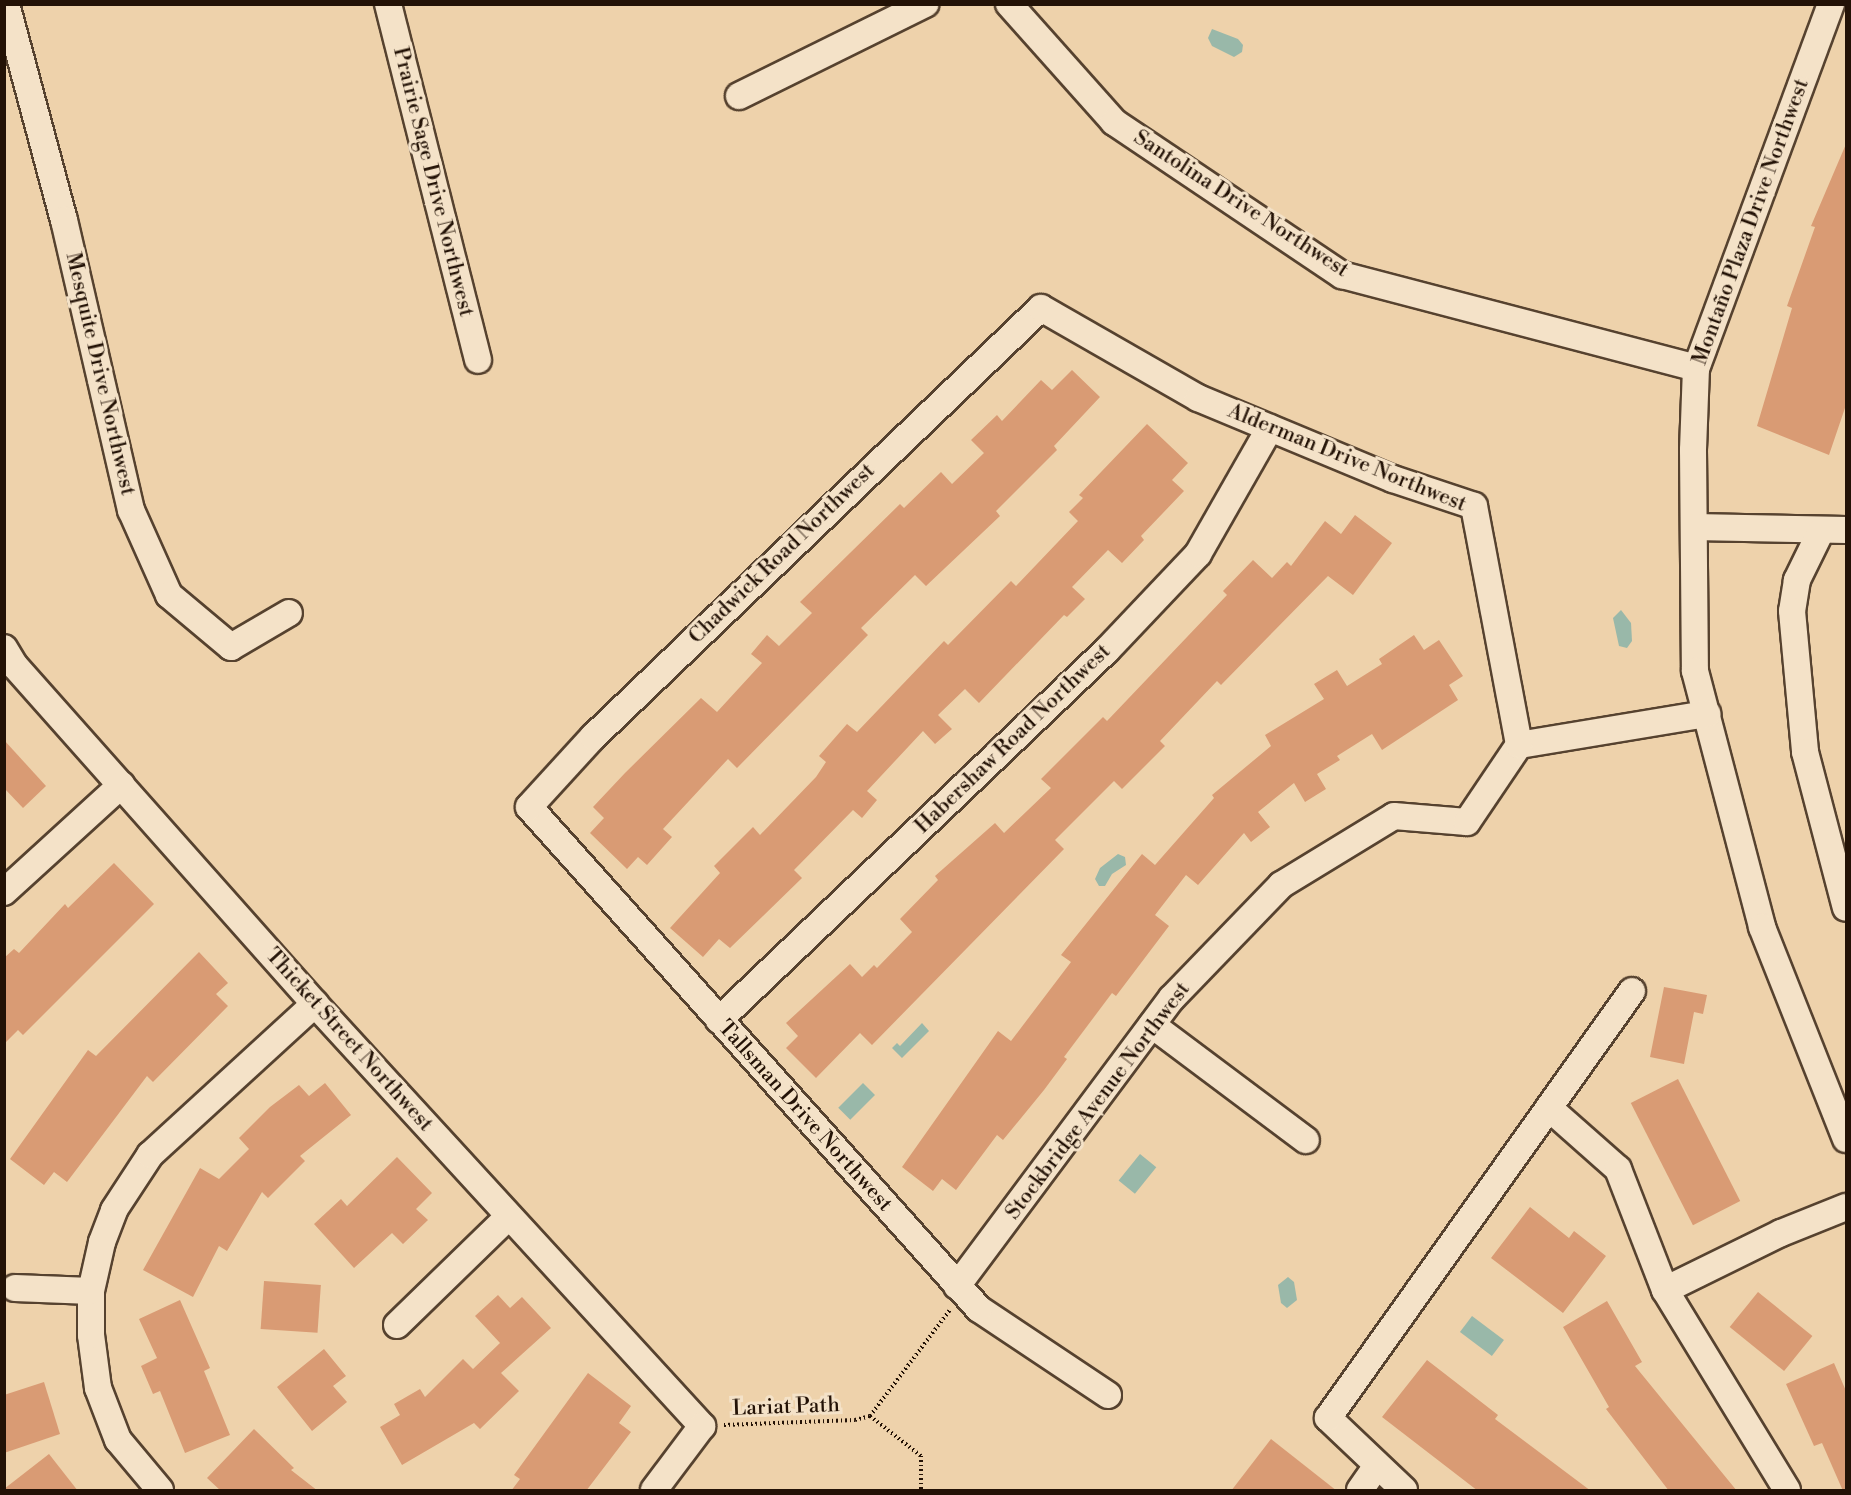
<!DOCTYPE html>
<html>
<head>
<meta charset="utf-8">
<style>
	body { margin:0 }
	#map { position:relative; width:1851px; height:1495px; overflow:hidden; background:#eed2ab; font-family:"Libre Bodoni",serif }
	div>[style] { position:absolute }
	.water>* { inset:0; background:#99b8a9; transform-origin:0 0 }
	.building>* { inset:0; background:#d99b74; transform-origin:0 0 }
	.path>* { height:4px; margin-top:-2px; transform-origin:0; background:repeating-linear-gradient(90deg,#231206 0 1.5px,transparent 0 4.5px) }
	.roads { filter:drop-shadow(2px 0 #56422f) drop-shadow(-2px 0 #56422f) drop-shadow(0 2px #56422f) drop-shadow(0 -2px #56422f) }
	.minor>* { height:26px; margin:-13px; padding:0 13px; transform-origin:13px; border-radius:13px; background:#f4e2c8 }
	span { translate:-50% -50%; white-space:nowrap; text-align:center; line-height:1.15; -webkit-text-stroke:6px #f4e2c8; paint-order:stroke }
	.street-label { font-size:21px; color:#231206 }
	.frame { position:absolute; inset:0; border:6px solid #231206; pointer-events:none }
</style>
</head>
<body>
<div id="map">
	<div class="water">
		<div style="clip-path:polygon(1212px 29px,1238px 39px,1243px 45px,1242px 52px,1234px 57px,1212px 46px,1208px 38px)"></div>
		<div style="clip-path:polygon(1621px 610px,1631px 623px,1632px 641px,1627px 648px,1619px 646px,1613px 618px)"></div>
		<div style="clip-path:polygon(1118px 854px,1125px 857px,1126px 865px,1112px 874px,1105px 886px,1099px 886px,1095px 879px,1100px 868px)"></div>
		<div style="clip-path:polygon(922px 1023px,929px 1031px,902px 1058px,892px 1048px,897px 1043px,900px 1046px)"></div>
		<div style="left:863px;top:1083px;width:17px;height:35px;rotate:45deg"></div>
		<div style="left:1140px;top:1154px;width:21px;height:34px;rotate:39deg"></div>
		<div style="clip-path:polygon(1288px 1277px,1294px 1282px,1297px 1300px,1287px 1308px,1281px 1303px,1278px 1285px)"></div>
		<div style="left:1472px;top:1316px;width:40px;height:20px;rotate:37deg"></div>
	</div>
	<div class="building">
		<div style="clip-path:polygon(1846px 144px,1846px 405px,1829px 455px,1757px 426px,1792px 308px,1787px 306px,1815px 227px,1811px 226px)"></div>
		<div style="clip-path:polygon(1072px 370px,1100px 397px,1054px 446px,1057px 450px,996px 511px,1000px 516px,926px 586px,915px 575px,861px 628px,868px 635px,737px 768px,728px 759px,663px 829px,672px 837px,647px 865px,638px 857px,627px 869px,590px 833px,604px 818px,593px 807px,625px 773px,701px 698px,717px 712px,762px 663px,751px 654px,767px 635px,779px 646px,812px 613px,800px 602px,900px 504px,904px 508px,941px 472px,952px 484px,984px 453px,971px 440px,997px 415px,1002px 421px,1041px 380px,1052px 390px)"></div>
		<div style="clip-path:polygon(1147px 424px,1188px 463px,1172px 480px,1184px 491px,1141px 536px,1144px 540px,1122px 563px,1108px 550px,1072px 587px,1085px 599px,1067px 617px,1064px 615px,979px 703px,965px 689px,938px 715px,952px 729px,935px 744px,923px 731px,867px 791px,877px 800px,862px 818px,853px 810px,794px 870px,802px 878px,730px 948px,719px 939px,703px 957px,670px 928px,720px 873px,714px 866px,753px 827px,760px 835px,816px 777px,826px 762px,819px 756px,847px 724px,857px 732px,944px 641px,948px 645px,1011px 581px,1016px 586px,1078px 521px,1069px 512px,1083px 498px,1079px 495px)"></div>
		<div style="clip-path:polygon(1355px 515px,1392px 543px,1353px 595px,1328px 576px,1221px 685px,1217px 681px,1160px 741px,1165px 746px,1122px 789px,1114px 781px,1055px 840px,1064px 849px,872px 1045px,860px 1033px,816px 1078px,786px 1048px,798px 1036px,786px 1023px,850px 964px,862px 977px,874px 965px,877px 968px,912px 932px,900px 919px,938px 880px,935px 876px,995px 823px,1004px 833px,1051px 788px,1041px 779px,1103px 717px,1107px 721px,1227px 595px,1223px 591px,1253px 560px,1272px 578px,1287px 562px,1291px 566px,1325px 521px,1341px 534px)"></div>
		<div style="clip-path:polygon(1414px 635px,1424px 650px,1439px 640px,1463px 676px,1449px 685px,1458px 700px,1382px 750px,1372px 734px,1337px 756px,1340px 760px,1317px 774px,1326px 789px,1305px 802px,1294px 783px,1258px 812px,1270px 827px,1251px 842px,1244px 833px,1198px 885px,1186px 875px,1155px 915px,1169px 926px,1116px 996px,1112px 993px,1064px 1057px,1067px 1059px,1044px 1090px,1003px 1140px,997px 1135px,956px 1190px,942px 1179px,933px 1191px,902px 1167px,998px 1031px,1011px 1041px,1071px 962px,1061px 955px,1142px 854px,1155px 865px,1214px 798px,1212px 795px,1271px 746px,1265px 735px,1324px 699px,1314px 684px,1337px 670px,1347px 686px,1382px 664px,1379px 659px)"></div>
		<div style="clip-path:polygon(4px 740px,46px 786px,23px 808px,4px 788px)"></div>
		<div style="clip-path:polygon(114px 863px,154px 904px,23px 1035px,18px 1030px,4px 1044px,4px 958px,14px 949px,19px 953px,65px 904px,68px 908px)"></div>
		<div style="clip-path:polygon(199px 952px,228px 983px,216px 994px,228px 1006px,153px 1082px,147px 1076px,67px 1182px,54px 1172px,44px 1185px,10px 1159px,88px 1050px,96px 1056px)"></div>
		<div style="clip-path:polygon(1664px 987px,1707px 995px,1703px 1014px,1694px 1012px,1684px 1064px,1650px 1057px)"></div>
		<div style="left:1678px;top:1079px;width:137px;height:53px;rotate:63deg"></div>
		<div style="clip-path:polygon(325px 1083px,351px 1115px,300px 1156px,305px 1161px,268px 1198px,262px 1192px,227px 1251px,219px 1246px,193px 1297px,143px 1270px,200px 1168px,219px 1179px,249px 1149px,239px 1138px,270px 1107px,299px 1085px,309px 1096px)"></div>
		<div style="clip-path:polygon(397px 1157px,432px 1193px,416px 1209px,428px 1220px,403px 1244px,392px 1233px,354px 1268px,314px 1224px,341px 1199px,347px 1206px)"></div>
		<div style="clip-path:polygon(1530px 1207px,1569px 1238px,1574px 1231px,1606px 1256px,1563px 1313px,1491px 1258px)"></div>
		<div style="left:264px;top:1281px;width:57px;height:48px;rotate:4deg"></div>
		<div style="left:1758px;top:1292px;width:70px;height:45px;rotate:39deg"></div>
		<div style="clip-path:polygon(498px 1295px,510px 1308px,522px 1297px,551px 1328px,501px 1373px,519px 1391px,480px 1429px,474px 1423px,402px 1465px,380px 1427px,400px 1415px,394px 1404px,420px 1389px,425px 1397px,463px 1359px,473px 1369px,500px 1343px,475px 1316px)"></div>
		<div style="clip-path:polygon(180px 1300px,210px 1368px,204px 1371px,230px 1435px,185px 1453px,160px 1391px,153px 1394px,141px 1366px,157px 1358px,139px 1319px)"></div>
		<div style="clip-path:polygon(1607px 1301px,1642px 1362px,1635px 1366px,1737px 1491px,1669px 1491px,1606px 1409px,1609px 1407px,1563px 1327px)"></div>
		<div style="clip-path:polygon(324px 1349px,346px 1376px,333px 1386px,347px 1402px,312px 1431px,277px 1387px)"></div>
		<div style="clip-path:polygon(1427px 1360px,1498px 1415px,1495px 1419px,1591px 1491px,1478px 1491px,1382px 1417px)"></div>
		<div style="clip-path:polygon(1834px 1363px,1846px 1391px,1846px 1491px,1843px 1491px,1822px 1443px,1814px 1446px,1786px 1384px)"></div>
		<div style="clip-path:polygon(588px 1373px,631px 1406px,619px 1423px,631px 1432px,586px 1491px,511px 1491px,520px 1479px,514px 1475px)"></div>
		<div style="clip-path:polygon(44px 1382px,60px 1434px,4px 1453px,4px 1395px)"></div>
		<div style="clip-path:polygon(254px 1429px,294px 1468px,291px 1470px,318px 1491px,221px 1491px,207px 1478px)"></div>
		<div style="clip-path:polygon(1271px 1439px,1337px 1491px,1231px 1491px)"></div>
		<div style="clip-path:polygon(49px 1454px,78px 1491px,4px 1491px,4px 1489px)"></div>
	</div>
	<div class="path">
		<div style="left:870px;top:1416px;width:133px;rotate:-53deg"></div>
		<div style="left:870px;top:1416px;width:65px;rotate:38.1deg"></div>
		<div style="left:921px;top:1456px;width:34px;rotate:90deg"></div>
		<div style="left:724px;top:1425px;width:131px;rotate:-2.2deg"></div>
		<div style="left:855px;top:1420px;width:16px;rotate:-15deg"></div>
	</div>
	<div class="roads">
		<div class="minor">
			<div style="left:6px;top:4px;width:224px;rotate:75deg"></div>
			<div style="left:64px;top:220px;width:298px;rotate:77deg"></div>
			<div style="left:131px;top:510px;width:93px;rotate:65.9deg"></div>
			<div style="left:169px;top:595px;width:81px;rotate:40deg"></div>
			<div style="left:231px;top:647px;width:67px;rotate:-30.4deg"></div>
			<div style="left:388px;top:4px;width:367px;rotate:75.8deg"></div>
			<div style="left:1009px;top:4px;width:158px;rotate:48.3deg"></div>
			<div style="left:1114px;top:122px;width:275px;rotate:33.9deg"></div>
			<div style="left:1342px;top:275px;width:366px;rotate:14.7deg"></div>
			<div style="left:1831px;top:4px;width:388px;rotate:110.3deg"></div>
			<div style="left:1696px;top:368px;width:82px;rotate:92.1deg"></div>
			<div style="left:1693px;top:450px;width:221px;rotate:89.5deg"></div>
			<div style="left:1695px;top:671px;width:265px;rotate:75.3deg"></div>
			<div style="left:1762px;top:927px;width:228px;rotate:68.4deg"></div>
			<div style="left:739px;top:96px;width:208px;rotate:-26.3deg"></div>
			<div style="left:1694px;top:527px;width:152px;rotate:1.1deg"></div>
			<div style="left:1821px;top:531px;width:55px;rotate:116.1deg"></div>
			<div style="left:1797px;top:580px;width:31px;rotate:99deg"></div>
			<div style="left:1792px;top:611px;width:142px;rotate:84.7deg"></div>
			<div style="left:1805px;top:752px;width:161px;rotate:75.3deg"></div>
			<div style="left:4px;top:648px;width:21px;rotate:59deg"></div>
			<div style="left:15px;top:666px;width:452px;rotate:48.4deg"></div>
			<div style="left:315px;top:1004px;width:573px;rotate:47.48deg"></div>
			<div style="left:702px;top:1426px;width:80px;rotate:126.9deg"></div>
			<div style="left:4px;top:892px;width:159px;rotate:-42.4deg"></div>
			<div style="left:719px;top:1020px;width:536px;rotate:-43.64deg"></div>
			<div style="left:1107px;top:650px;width:132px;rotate:-46.5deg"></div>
			<div style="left:1198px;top:554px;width:145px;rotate:-60.3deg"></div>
			<div style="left:1152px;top:1025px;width:192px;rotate:36.8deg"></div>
			<div style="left:1549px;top:1108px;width:92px;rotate:41.5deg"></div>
			<div style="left:1618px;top:1169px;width:130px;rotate:68.8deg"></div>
			<div style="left:1665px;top:1290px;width:234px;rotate:58.6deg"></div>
			<div style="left:957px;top:1286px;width:359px;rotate:-53.3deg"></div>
			<div style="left:1172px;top:998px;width:157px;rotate:-46deg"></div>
			<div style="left:1281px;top:885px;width:132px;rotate:-31.4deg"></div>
			<div style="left:1394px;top:816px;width:73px;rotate:4.7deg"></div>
			<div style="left:1467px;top:822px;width:93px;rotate:-56deg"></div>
			<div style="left:1519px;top:745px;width:191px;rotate:-9.4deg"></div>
			<div style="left:15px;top:1288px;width:76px;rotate:2.3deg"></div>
			<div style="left:1665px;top:1290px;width:129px;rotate:-26.2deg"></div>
			<div style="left:1781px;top:1233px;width:70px;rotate:-21.8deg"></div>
			<div style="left:397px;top:1325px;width:156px;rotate:-44.2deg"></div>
			<div style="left:1108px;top:1395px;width:155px;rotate:-146.3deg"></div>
			<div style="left:979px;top:1309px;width:674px;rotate:-131.87deg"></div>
			<div style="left:529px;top:807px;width:95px;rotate:-47.6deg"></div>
			<div style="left:593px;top:737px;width:620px;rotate:-43.76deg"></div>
			<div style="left:1041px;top:308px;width:181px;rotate:29.8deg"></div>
			<div style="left:1198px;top:398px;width:211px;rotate:22.6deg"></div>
			<div style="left:1393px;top:479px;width:85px;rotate:18.4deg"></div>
			<div style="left:1474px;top:506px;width:243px;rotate:79.3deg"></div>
			<div style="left:160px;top:1490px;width:65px;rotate:-130deg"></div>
			<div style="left:118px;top:1440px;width:56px;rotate:-111deg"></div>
			<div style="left:98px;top:1388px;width:53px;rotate:-97.5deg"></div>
			<div style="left:91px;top:1335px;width:44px;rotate:-90deg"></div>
			<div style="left:91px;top:1291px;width:50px;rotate:-77.3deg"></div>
			<div style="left:102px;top:1242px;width:34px;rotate:-69deg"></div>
			<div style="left:114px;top:1210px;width:66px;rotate:-56.8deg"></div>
			<div style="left:150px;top:1155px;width:224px;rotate:-42.5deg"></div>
			<div style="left:1360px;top:1490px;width:28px;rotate:-55deg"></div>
			<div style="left:1404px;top:1490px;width:105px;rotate:-136.5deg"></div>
			<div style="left:1328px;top:1418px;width:524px;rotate:-54.55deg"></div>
		</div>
	</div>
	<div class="street-label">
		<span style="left:433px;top:182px;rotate:76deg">Prairie Sage Drive Northwest</span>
		<span style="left:1241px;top:204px;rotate:33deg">Santolina Drive Northwest</span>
		<span style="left:1751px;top:222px;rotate:-70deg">Montaño Plaza Drive Northwest</span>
		<span style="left:100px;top:374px;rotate:77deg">Mesquite Drive Northwest</span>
		<span style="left:1347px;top:458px;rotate:22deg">Alderman Drive Northwest</span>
		<span style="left:782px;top:554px;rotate:-44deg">Chadwick Road Northwest</span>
		<span style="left:1013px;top:739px;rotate:-44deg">Habershaw Road Northwest</span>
		<span style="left:349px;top:1040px;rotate:48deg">Thicket Street Northwest</span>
		<span style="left:1098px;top:1101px;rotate:-53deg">Stockbridge Avenue Northwest</span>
		<span style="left:805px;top:1116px;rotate:48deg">Tallsman Drive Northwest</span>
		<span style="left:786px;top:1407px;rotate:-2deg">Lariat Path</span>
	</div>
	<div class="frame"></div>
</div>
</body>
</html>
